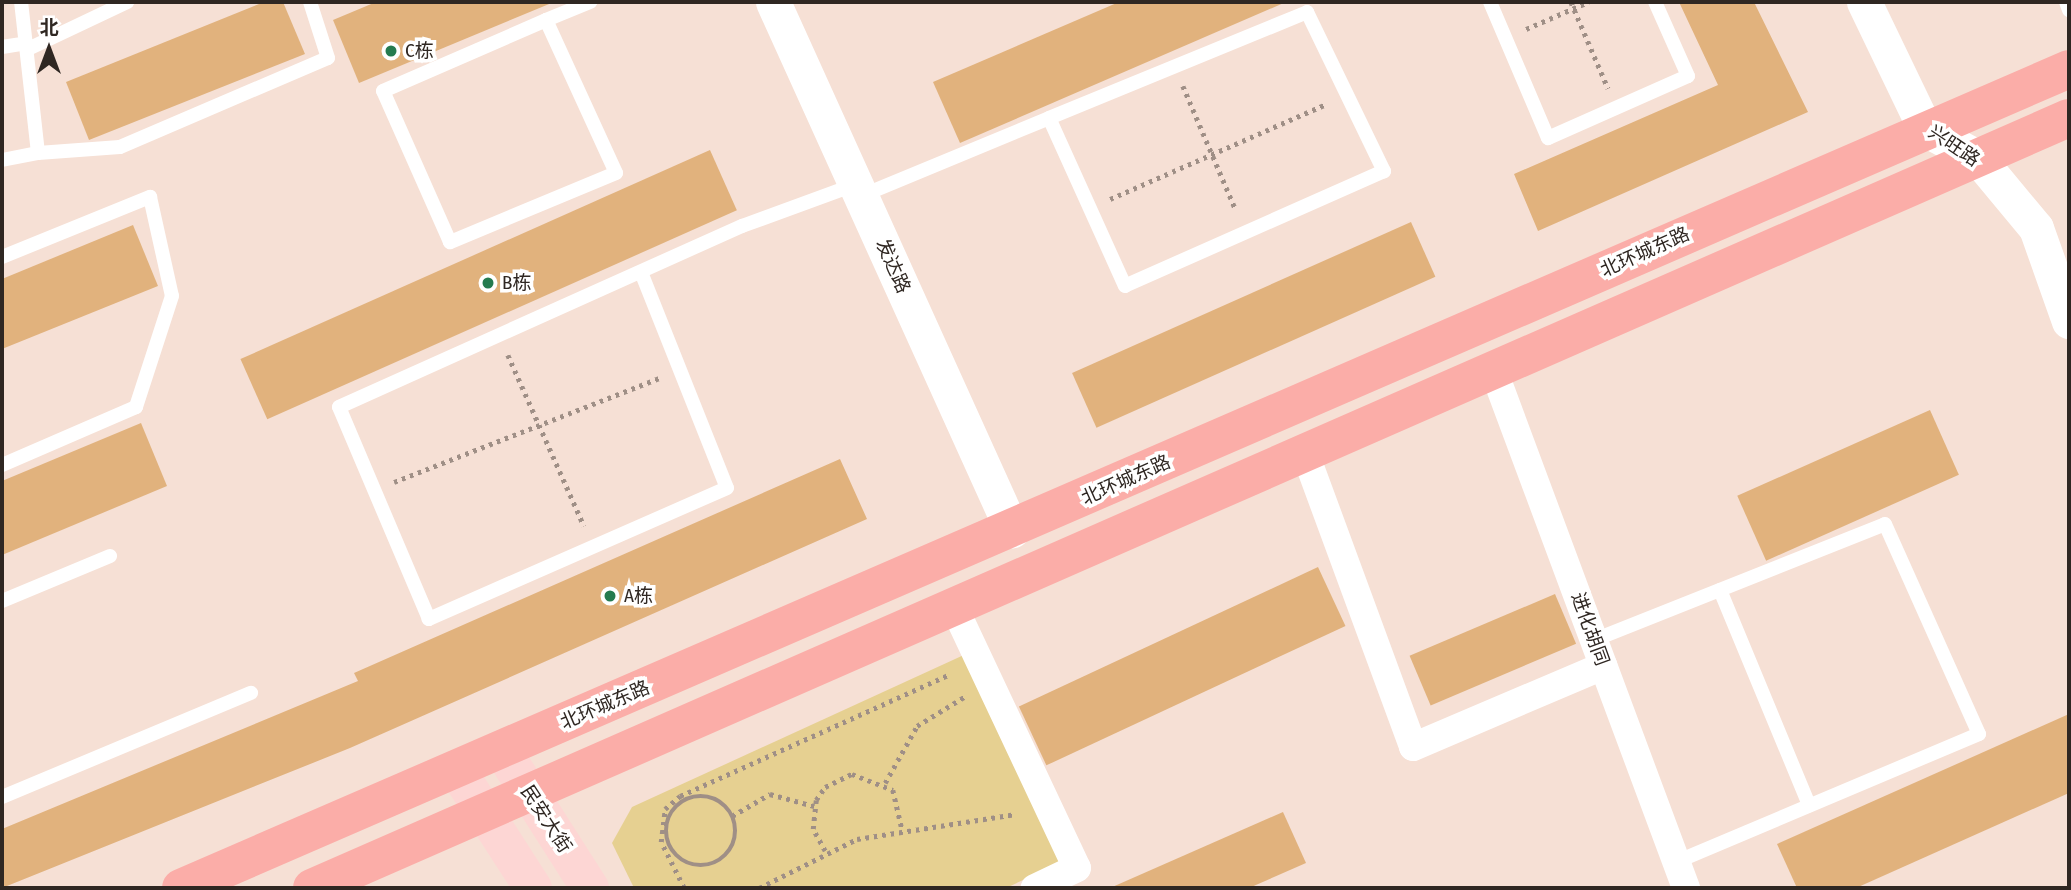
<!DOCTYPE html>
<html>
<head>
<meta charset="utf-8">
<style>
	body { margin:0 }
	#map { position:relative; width:2071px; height:890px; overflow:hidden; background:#f6e0d5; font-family:"Fira Sans Condensed","Noto Sans SC",sans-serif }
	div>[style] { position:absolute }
	.green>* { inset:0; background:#e6d091 }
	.building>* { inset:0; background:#e1b27d; transform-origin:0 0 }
	.path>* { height:4.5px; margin-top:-2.25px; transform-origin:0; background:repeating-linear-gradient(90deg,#9f8f86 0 3.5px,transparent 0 8.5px) }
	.path>.ring { margin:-2.25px; padding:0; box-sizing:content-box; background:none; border:4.5px solid #9f8f86; border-radius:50% }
	.service>* { height:14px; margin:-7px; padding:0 7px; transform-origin:7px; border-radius:7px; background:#fff }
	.minor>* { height:28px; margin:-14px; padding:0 14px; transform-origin:14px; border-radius:14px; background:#fff }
	.tertiary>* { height:35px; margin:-17.5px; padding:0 17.5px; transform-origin:17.5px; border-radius:17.5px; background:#fff }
	.secondary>* { height:38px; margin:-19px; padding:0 19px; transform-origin:19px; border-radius:19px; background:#fdd6d4 }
	.primary>* { height:38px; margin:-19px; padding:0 19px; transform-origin:19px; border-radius:19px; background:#fbada8 }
	.dots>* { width:19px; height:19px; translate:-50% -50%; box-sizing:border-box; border:4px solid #fff; border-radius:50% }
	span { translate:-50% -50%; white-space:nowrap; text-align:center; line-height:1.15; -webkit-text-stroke:7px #fff; paint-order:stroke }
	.poi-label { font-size:19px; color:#2f2722 }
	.left { translate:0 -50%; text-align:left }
	.street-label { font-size:19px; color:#2f2722 }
	.frame { position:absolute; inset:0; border:4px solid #2f2722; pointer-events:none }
	.north { position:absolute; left:14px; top:14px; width:70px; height:70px; -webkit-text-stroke:5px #fff; paint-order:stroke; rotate:0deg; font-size:19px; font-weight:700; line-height:28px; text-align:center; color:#2f2722 }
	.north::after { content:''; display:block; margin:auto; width:24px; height:32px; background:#2f2722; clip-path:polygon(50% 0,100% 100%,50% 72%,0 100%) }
</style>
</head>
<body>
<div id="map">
	<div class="green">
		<div style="clip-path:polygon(966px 654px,1062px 862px,1006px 888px,634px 888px,612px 843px,632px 807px)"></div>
	</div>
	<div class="building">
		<div style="clip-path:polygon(264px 2px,283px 2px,305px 54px,89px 140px,66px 82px)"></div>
		<div style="clip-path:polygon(376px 2px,554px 2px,359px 83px,333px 20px)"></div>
		<div style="clip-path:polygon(1119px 2px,1286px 2px,960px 143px,933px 82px)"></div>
		<div style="clip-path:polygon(1679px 2px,1754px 2px,1808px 112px,1538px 231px,1514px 174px,1718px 85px)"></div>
		<div style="left:710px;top:150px;width:66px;height:514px;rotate:66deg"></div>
		<div style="left:1411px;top:222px;width:60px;height:371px;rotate:66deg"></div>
		<div style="clip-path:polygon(133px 225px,158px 286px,2px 349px,2px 279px)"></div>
		<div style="left:1930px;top:410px;width:71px;height:211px;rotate:66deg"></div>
		<div style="clip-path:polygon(141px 423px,167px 486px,2px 555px,2px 481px)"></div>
		<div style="clip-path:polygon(840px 459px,867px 519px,350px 748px,2px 888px,2px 829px,358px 681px,354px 673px)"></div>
		<div style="left:1318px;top:567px;width:65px;height:330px;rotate:65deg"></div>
		<div style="left:1555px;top:594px;width:54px;height:158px;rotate:67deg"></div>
		<div style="clip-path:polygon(2069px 714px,2069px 793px,1856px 888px,1797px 888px,1777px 844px)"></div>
		<div style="clip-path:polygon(1283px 812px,1306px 863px,1249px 888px,1110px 888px)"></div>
	</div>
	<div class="path">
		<div style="left:1571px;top:2px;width:94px;rotate:66.7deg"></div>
		<div style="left:1526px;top:29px;width:68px;rotate:-23.5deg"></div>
		<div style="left:1183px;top:86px;width:135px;rotate:66.9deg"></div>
		<div style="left:1110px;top:199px;width:236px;rotate:-23.7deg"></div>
		<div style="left:508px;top:355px;width:187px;rotate:66deg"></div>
		<div style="left:394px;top:482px;width:286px;rotate:-21.4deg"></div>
		<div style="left:885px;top:783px;width:65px;rotate:-60.7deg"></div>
		<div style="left:917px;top:726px;width:55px;rotate:-31.7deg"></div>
		<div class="ring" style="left:666px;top:796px;width:65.5px;height:65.5px"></div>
		<div style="left:732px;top:816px;width:44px;rotate:-30.1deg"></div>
		<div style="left:770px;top:794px;width:46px;rotate:15.3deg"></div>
		<div style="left:825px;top:851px;width:25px;rotate:-119deg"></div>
		<div style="left:813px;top:829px;width:29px;rotate:-84deg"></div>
		<div style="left:816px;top:800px;width:16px;rotate:-55deg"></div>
		<div style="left:825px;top:787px;width:30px;rotate:-26deg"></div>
		<div style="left:852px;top:774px;width:44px;rotate:21.3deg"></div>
		<div style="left:893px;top:790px;width:39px;rotate:77deg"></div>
		<div style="left:684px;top:888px;width:51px;rotate:-116.6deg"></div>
		<div style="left:661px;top:842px;width:33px;rotate:-83deg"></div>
		<div style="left:665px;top:809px;width:20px;rotate:-41deg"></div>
		<div style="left:680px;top:796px;width:296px;rotate:-24.3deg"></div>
		<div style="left:759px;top:888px;width:110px;rotate:-26.6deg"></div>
		<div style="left:857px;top:839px;width:161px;rotate:-8.9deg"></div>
	</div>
	<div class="service">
		<div style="left:1490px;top:2px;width:148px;rotate:66.9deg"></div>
		<div style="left:1548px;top:138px;width:153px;rotate:-23.9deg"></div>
		<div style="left:1688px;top:76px;width:81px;rotate:-114deg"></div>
		<div style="left:2066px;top:2px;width:9px;rotate:69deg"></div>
		<div style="left:546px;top:20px;width:168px;rotate:65.4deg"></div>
		<div style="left:616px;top:173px;width:180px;rotate:157.4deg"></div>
		<div style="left:450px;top:242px;width:165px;rotate:-113.9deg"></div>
		<div style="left:383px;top:91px;width:178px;rotate:-23.5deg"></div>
		<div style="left:546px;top:20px;width:48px;rotate:-22.2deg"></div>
		<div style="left:2px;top:47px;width:25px;rotate:-9deg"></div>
		<div style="left:28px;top:49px;width:110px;rotate:-25.4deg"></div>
		<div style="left:38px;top:153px;width:82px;rotate:-4.2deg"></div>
		<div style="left:120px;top:147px;width:226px;rotate:-23.2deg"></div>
		<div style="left:328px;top:58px;width:59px;rotate:-107.8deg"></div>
		<div style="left:2px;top:160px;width:37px;rotate:-11deg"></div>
		<div style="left:38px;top:153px;width:152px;rotate:-96.4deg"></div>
		<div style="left:861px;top:196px;width:204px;rotate:-22.5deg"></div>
		<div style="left:1049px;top:118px;width:279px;rotate:-22.3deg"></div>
		<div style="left:1307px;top:12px;width:177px;rotate:64.2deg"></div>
		<div style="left:1384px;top:171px;width:283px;rotate:156.1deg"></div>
		<div style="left:1125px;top:286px;width:184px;rotate:-114.3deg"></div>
		<div style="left:2px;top:257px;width:160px;rotate:-22.1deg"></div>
		<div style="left:150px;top:197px;width:101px;rotate:77.5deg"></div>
		<div style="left:172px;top:296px;width:117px;rotate:108deg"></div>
		<div style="left:136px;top:407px;width:146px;rotate:156.6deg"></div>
		<div style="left:641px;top:272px;width:232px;rotate:68.3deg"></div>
		<div style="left:727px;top:488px;width:326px;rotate:156.3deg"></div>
		<div style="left:429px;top:619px;width:230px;rotate:-113deg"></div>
		<div style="left:339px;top:407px;width:442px;rotate:-24.2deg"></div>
		<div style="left:742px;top:226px;width:119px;rotate:-20.1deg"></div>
		<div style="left:1720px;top:590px;width:233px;rotate:67.5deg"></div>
		<div style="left:2px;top:601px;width:117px;rotate:-22.6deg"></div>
		<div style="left:1594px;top:640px;width:313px;rotate:-21.7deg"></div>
		<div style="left:1885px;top:524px;width:230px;rotate:65.9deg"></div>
		<div style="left:1979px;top:734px;width:329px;rotate:157.1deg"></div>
		<div style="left:2px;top:797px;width:270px;rotate:-22.7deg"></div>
	</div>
	<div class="minor">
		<div style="left:1493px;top:369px;width:554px;rotate:69.6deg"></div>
		<div style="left:1305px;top:453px;width:313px;rotate:69.8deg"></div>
		<div style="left:1413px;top:747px;width:207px;rotate:-23.1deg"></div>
		<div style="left:955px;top:609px;width:286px;rotate:64.8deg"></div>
		<div style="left:1077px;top:868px;width:47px;rotate:154.5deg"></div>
	</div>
	<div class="tertiary">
		<div style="left:773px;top:2px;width:580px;rotate:65.65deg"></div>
		<div style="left:1864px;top:2px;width:141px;rotate:64.3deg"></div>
		<div style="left:1925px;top:129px;width:59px;rotate:28.3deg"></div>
		<div style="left:1977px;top:157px;width:92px;rotate:50.3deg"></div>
		<div style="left:2036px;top:228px;width:99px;rotate:70.5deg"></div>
	</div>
	<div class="secondary">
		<div style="left:502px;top:750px;width:164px;rotate:57.5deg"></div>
		<div style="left:457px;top:770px;width:140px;rotate:57.2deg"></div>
	</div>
	<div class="primary">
		<div style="left:181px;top:888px;width:2058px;rotate:-23.45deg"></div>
		<div style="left:312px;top:888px;width:1918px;rotate:-23.67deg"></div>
	</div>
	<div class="dots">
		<div style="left:391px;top:51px;background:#257b4f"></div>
		<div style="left:488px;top:283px;background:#257b4f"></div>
		<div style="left:610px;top:596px;background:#257b4f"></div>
	</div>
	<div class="poi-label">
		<span class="left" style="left:405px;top:51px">C栋</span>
		<span class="left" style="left:502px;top:283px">B栋</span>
		<span class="left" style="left:624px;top:596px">A栋</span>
	</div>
	<div class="street-label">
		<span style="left:1954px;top:146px;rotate:34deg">兴旺路</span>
		<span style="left:1645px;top:252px;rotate:-24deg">北环城东路</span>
		<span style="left:893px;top:266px;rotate:66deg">发达路</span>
		<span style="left:1126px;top:480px;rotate:-24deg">北环城东路</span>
		<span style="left:1590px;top:629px;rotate:70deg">进化胡同</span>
		<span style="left:605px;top:705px;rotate:-23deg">北环城东路</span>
		<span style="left:546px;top:819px;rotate:57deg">民安大街</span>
	</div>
	<div class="frame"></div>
	<div class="north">北</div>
</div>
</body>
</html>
